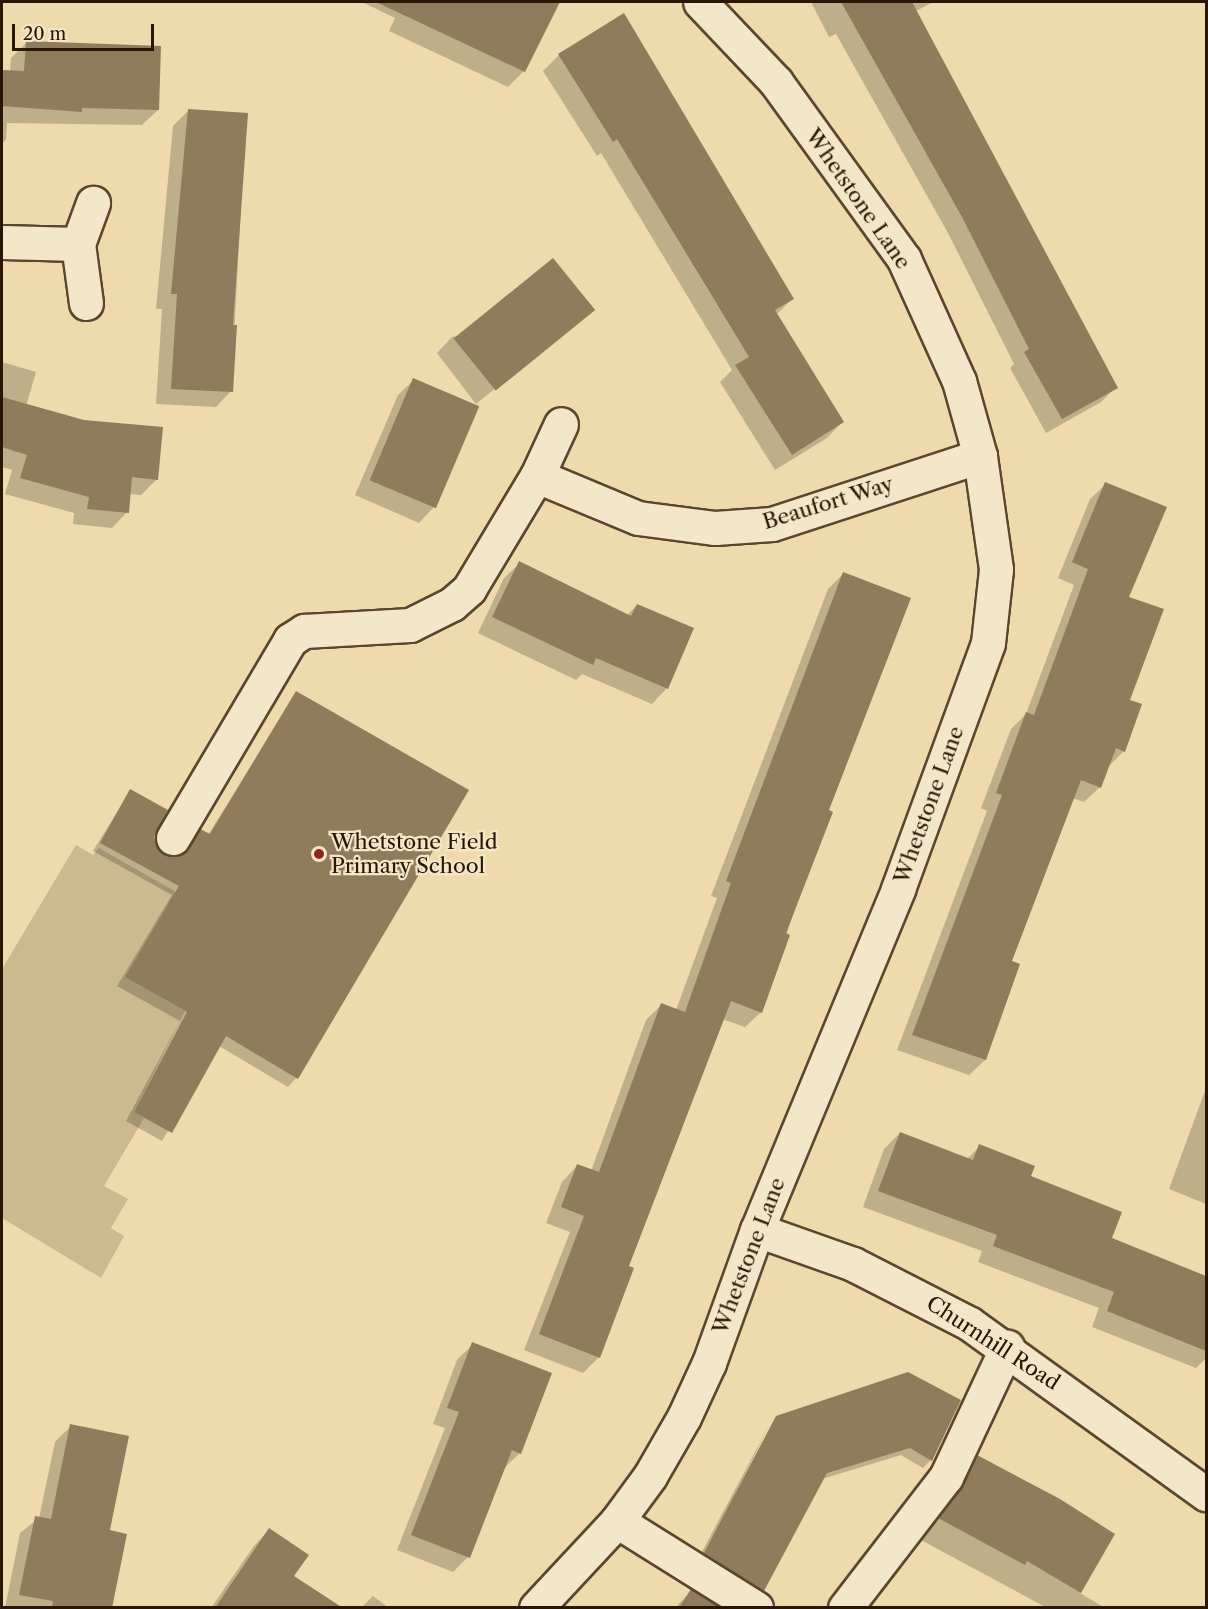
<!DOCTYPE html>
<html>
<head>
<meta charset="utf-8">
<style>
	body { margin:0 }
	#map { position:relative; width:1208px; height:1609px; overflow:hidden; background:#eedaac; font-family:"Libre Caslon Text",serif }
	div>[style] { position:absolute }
	.green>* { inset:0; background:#cdb990 }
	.shadow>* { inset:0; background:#0003 }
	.building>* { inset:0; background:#907b5c; transform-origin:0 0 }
	.roads { filter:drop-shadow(2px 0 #5c462f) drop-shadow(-2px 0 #5c462f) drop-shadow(0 2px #5c462f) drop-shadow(0 -2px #5c462f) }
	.minor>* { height:33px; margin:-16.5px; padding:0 16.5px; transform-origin:16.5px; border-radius:16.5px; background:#f4e7c9 }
	.dots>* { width:16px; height:16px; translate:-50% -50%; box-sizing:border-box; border:3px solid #f4e7c9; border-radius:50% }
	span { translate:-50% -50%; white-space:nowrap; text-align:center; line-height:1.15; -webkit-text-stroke:4.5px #f4e7c9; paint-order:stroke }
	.street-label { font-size:21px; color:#2b1505 }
	.poi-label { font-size:21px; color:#2b1505 }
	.left { translate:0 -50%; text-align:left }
	.frame { position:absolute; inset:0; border:3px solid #2b1505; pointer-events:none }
	.scale { position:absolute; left:12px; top:24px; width:142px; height:27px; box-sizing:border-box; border:3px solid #2b1505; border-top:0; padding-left:8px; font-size:18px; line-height:21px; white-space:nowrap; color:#2b1505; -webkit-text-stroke:4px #f4e7c9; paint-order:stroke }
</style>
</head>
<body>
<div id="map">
	<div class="green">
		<div style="clip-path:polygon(76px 845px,93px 855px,99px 848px,176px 892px,125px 977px,185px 1011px,134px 1112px,144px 1118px,104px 1186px,128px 1199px,111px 1228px,124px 1236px,101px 1278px,2px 1218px,2px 969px)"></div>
	</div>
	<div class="shadow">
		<div style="clip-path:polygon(362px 2px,558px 2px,524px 71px,508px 87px,389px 31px,395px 18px)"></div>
		<div style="clip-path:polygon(811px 2px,933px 2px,916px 11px,1116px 387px,1101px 402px,1046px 433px,1010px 368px,1014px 364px,948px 233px,836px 34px,829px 37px)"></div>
		<div style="clip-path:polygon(26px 43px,158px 110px,142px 125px,7px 123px,6px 139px,2px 144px,2px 71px,10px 72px,11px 58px)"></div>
		<div style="clip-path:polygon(559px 55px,792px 299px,776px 315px,842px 422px,827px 438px,775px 470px,720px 382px,732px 370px,601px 153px,597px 156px,543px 71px)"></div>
		<div style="clip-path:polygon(189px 110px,246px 115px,231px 391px,216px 407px,156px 404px,162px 309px,156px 309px,173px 126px)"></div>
		<div style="clip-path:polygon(593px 310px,476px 404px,437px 353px,452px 337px)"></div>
		<div style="clip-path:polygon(2px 362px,36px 372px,26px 406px,157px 479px,141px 495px,129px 494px,127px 512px,112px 528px,73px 524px,74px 513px,5px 494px,12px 470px,2px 467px)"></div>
		<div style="clip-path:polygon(414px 380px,434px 507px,419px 523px,355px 495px,398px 395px)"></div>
		<div style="clip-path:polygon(1106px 484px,1127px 597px,1128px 701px,1124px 751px,1108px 767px,1100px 787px,1084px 802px,1072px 798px,1010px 962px,1018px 965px,985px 1060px,969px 1075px,897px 1050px,987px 811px,981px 808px,1011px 729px,1026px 714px,1074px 585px,1058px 578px,1090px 499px)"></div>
		<div style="clip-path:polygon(520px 563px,627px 615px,637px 605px,667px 688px,652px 704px,582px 674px,576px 680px,478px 633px,504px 578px)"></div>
		<div style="clip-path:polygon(843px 574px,827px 811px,761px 1012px,745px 1027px,722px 1019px,627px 1267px,599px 1357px,583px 1373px,524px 1350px,570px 1232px,546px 1223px,562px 1182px,577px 1166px,591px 1171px,646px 1020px,661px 1005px,676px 1010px,717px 898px,711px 896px,828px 589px)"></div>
		<div style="clip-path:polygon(296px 693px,296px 1078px,288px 1087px,219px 1046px,162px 1141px,126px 1121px,180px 1021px,117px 986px,172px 895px,93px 851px,130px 791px,155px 829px,155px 847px,163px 856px,181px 856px,200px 831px,208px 835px)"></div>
		<div style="clip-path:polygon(1206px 1088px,1206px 1204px,1169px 1189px)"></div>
		<div style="clip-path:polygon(900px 1133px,967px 1159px,980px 1146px,1029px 1176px,1110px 1239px,1206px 1277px,1206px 1358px,1196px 1368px,1092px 1327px,1099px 1308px,978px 1262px,982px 1251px,863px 1207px,884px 1149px)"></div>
		<div style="clip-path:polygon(473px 1344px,520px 1453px,504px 1468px,468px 1557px,453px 1572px,397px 1550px,445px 1428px,433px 1424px,457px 1360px)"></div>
		<div style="clip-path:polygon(959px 1401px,931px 1460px,923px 1468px,901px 1455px,822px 1479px,755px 1597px,697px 1561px,770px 1424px,702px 1561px,777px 1417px)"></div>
		<div style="clip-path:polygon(71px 1426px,108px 1531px,112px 1608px,5px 1608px,20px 1533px,39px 1518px,55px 1442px)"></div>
		<div style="clip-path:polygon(977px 1457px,1113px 1535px,1080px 1593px,1105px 1608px,1047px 1608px,919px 1539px,957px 1477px)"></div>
		<div style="clip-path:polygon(269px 1530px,292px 1576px,340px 1608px,211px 1608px,254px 1546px)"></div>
		<div style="clip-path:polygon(691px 1591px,717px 1608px,675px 1608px)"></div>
		<div style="clip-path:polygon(373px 1596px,389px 1608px,361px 1608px)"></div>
	</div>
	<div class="building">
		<div style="clip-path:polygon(376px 2px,560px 2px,525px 72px)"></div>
		<div style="clip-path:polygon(841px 2px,912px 2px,1118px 388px,1062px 419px,1024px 352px,1029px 349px,962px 217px)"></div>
		<div style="clip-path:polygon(624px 13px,794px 299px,775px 310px,844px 422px,792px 455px,735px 365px,749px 357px,617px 139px,613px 142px,558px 54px)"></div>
		<div style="clip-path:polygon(26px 41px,161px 46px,159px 110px,82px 108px,82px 112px,2px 106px,2px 70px,24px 71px)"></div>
		<div style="clip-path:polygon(188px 109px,248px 113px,233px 325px,237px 325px,233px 392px,171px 389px,177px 294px,171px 294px)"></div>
		<div style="left:553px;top:258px;width:67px;height:128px;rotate:51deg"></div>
		<div style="left:413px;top:378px;width:72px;height:111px;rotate:23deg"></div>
		<div style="clip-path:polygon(2px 397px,84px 420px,163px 427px,158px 480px,132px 477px,129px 513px,87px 509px,89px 497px,20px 478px,27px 455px,2px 447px)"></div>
		<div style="clip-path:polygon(1105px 482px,1167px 507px,1129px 597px,1164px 609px,1130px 700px,1142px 704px,1125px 752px,1116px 748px,1101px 788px,1081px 780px,1012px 961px,1020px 964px,986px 1060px,912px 1035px,1002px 795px,996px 793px,1026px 712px,1034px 715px,1088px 569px,1072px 562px)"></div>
		<div style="clip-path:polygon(519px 561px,631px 616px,637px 604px,694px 628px,668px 689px,596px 658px,593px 665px,492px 617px)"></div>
		<div style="clip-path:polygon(843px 572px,911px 598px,829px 810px,833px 812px,786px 933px,790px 935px,762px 1013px,731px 1001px,629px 1266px,634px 1268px,600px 1358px,539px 1334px,584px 1216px,561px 1207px,577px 1164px,599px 1172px,661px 1003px,685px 1012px,731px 883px,726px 881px)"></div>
		<div style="clip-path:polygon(296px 691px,469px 790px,298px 1079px,226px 1036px,172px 1133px,134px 1112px,187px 1012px,125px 977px,179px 886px,100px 843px,130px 789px,168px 810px,154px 837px,164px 854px,183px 854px,200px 829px,210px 834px)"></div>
		<div style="clip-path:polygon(900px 1132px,973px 1160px,979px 1144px,1035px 1166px,1031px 1176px,1122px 1212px,1112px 1238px,1206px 1276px,1206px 1351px,1107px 1311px,1114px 1292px,993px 1246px,997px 1235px,878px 1191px)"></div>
		<div style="clip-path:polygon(472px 1342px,552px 1373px,521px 1454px,512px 1450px,470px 1558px,411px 1535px,459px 1412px,447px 1408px)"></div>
		<div style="clip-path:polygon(908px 1372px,961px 1400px,932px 1461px,910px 1448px,827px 1473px,764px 1591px,704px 1553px,776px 1416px)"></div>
		<div style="clip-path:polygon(70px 1424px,129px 1436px,110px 1530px,127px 1534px,112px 1608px,52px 1608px,53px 1601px,19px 1595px,35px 1516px,51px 1519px)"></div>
		<div style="clip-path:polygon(977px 1455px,1060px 1499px,1115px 1534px,1081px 1593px,1027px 1561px,1025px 1565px,938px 1518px,961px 1488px)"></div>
		<div style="clip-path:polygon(269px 1528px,309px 1555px,294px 1576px,343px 1608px,215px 1608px)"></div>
		<div style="clip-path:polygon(691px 1589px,720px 1608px,679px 1608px)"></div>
	</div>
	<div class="roads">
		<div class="minor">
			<div style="left:2px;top:242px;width:76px;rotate:1.5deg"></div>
			<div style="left:86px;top:303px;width:60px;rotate:-97.7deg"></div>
			<div style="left:78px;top:244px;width:44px;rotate:-69.9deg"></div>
			<div style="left:537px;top:476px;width:109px;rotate:22.6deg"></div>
			<div style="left:638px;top:518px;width:78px;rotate:7.4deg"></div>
			<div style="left:715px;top:528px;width:57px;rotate:-4deg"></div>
			<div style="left:772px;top:524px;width:219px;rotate:-18.1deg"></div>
			<div style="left:173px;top:838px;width:230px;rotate:-59.4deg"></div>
			<div style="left:290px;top:640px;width:17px;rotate:-33deg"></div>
			<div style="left:304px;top:631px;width:106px;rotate:-3.2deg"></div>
			<div style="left:410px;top:625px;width:47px;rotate:-26.6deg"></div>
			<div style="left:452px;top:604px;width:23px;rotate:-41deg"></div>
			<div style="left:469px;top:589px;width:132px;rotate:-59deg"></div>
			<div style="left:537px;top:476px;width:57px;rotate:-65.2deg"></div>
			<div style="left:757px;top:1230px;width:102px;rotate:19.5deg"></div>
			<div style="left:853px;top:1264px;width:131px;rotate:27.1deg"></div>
			<div style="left:970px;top:1324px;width:291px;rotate:35.8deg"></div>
			<div style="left:617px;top:1521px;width:164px;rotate:32deg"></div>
			<div style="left:536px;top:1608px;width:119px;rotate:-47deg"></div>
			<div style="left:617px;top:1521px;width:56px;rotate:-53.7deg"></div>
			<div style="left:650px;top:1476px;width:68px;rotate:-60deg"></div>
			<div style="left:684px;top:1417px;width:60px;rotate:-65.2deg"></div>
			<div style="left:709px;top:1363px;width:141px;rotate:-70.2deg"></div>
			<div style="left:757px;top:1230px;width:369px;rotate:-67.5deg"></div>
			<div style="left:898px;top:889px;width:262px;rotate:-69.9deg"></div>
			<div style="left:988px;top:643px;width:74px;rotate:-83.8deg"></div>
			<div style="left:996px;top:569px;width:114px;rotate:-98.1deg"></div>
			<div style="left:980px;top:456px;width:78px;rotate:-105.6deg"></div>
			<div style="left:959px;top:381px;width:134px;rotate:-114.3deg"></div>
			<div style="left:904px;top:259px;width:218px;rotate:-125.9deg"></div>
			<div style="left:776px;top:82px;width:110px;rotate:-133.5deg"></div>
			<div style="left:845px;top:1608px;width:165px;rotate:-52.4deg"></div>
			<div style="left:946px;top:1477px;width:144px;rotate:-64.9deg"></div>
		</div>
	</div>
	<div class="dots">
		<div style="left:319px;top:854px;background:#8f2418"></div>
	</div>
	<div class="street-label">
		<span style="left:858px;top:199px;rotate:55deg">Whetstone Lane</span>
		<span style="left:828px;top:503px;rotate:-17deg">Beaufort Way</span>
		<span style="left:929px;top:805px;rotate:-70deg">Whetstone Lane</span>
		<span style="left:749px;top:1256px;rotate:-69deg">Whetstone Lane</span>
		<span style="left:993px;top:1343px;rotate:33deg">Churnhill Road</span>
	</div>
	<div class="poi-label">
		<span class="left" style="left:331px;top:854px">Whetstone Field<br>Primary School</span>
	</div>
	<div class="frame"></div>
	<div class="scale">20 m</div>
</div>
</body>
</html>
